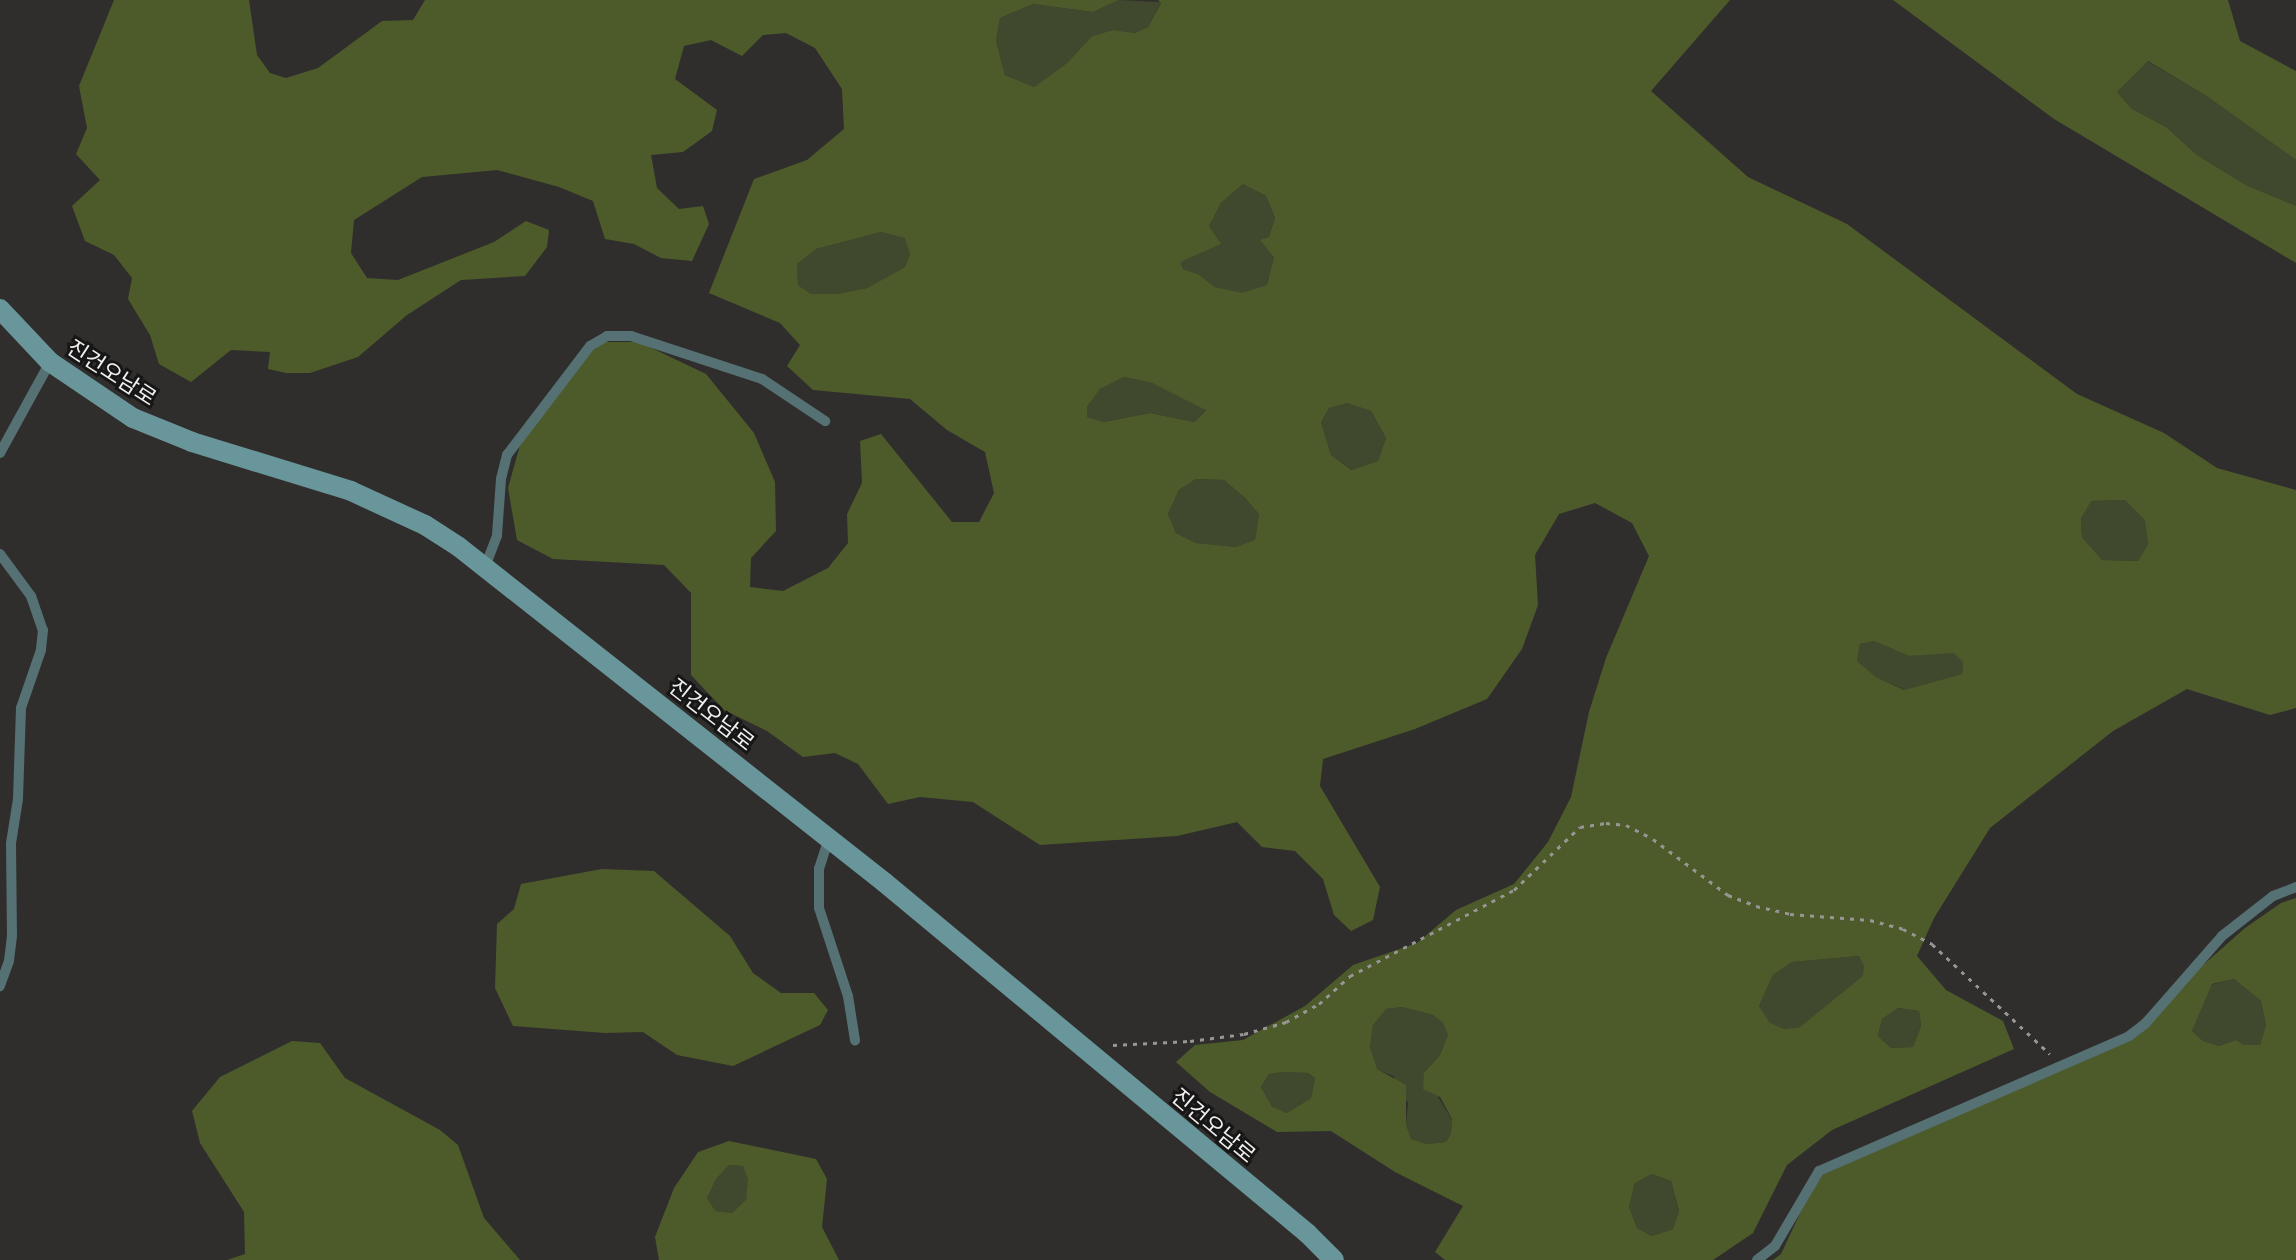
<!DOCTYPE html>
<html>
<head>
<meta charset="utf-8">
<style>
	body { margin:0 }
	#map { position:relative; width:2296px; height:1260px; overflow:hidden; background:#302e2c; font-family:"Golos Text","Noto Sans KR",sans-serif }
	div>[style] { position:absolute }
	.green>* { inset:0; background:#40492d }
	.forest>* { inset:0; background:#4d5b2b }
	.path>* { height:3px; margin-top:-1.5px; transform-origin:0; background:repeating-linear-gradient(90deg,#989694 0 4px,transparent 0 10px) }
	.lane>* { height:10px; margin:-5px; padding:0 5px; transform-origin:5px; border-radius:5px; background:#557173 }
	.secondary>* { height:20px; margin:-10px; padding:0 10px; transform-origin:10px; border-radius:10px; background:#69969a }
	span { translate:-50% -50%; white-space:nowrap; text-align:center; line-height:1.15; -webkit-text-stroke:6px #171616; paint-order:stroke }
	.street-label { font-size:22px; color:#f2f0ef }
</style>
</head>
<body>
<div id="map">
	<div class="green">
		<div style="clip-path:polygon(1119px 0,1161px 2px,1148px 27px,1135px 33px,1113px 30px,1092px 36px,1067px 63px,1034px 87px,1005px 75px,996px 41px,1000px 18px,1033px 4px,1093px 12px)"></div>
		<div style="clip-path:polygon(2147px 61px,2205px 95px,2296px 160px,2296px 206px,2246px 185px,2197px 155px,2166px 127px,2132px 109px,2117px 92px)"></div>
		<div style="clip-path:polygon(1243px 184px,1266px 196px,1275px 218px,1269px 237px,1274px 257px,1267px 285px,1242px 294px,1215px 287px,1198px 274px,1183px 269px,1179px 261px,1220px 244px,1209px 226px,1221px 203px)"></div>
		<div style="clip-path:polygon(881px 232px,906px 238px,910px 254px,905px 267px,867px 288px,837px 294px,811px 294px,798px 285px,797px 264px,816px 249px)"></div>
		<div style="clip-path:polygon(1124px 377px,1152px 383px,1206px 409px,1194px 422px,1150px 413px,1104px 422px,1087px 417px,1087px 407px,1100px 389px)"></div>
		<div style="clip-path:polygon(1347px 403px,1371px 411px,1386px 438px,1378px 461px,1353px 470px,1331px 455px,1321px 424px,1329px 408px)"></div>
		<div style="clip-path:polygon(1196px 479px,1224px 480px,1245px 498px,1259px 514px,1255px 541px,1236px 547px,1196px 543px,1176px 533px,1168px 514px,1179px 490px)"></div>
		<div style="clip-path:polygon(2125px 500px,2146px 520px,2148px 544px,2138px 561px,2102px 560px,2082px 537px,2081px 520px,2090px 501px)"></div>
		<div style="clip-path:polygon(1874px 641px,1909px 656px,1955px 652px,1963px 662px,1962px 674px,1905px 690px,1876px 677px,1857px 661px,1860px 644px)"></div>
		<div style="clip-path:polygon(1859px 956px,1864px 966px,1864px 975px,1854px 987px,1800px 1027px,1784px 1029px,1768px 1022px,1759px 1006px,1773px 975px,1792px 962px)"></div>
		<div style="clip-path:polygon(2234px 979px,2261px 1001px,2266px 1025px,2260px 1045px,2244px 1045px,2236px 1040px,2219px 1046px,2203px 1041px,2192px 1031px,2211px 985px)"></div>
		<div style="clip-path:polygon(1402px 1007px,1433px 1015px,1443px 1023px,1448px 1035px,1440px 1055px,1424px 1073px,1452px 1120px,1451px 1133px,1446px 1142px,1427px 1144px,1411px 1139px,1406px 1124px,1408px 1103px,1393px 1076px,1376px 1069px,1370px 1046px,1373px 1025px,1385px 1009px)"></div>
		<div style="clip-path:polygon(1898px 1008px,1919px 1011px,1921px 1026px,1913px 1047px,1891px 1048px,1878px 1036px,1882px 1019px)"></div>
		<div style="clip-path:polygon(1283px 1072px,1308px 1073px,1315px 1078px,1311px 1098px,1287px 1113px,1272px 1108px,1261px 1087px,1269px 1074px)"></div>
		<div style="clip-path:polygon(729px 1165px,743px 1166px,749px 1179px,746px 1201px,732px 1213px,714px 1211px,707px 1198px,716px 1179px)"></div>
		<div style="clip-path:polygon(1652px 1174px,1671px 1181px,1679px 1212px,1673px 1229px,1652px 1236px,1637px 1228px,1629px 1207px,1635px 1183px)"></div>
	</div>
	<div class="forest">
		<div style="clip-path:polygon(evenodd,114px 0,249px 0,257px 55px,270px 73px,286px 78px,318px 68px,382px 21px,413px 20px,425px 0,1119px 0,1093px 12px,1033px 4px,1000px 18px,996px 41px,1005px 75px,1034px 87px,1067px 63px,1092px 36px,1113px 30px,1135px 33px,1148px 27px,1161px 3px,1158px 0,1730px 0,1651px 91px,1748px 177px,1847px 224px,2077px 394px,2164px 433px,2217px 468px,2296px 490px,2296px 708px,2270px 715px,2187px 689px,2113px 731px,1990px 828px,1934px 918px,1917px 956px,1946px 990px,2003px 1021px,2014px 1049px,1832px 1130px,1787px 1165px,1753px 1233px,1713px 1260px,1445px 1260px,1435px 1252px,1463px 1206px,1395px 1172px,1331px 1131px,1277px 1132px,1210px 1092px,1176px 1062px,1195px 1045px,1243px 1040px,1305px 1006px,1353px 965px,1417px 943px,1456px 910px,1514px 884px,1548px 842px,1571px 797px,1589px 712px,1606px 658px,1649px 556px,1632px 523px,1595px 503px,1559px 514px,1535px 555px,1538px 605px,1522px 649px,1487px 699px,1415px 729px,1323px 759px,1320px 786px,1380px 887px,1373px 920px,1351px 931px,1334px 915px,1323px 879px,1295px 851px,1262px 847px,1237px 822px,1177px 836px,1040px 845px,973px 802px,920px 797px,888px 804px,858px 764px,835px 753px,803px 757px,767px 731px,724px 710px,691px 675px,691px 593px,664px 565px,553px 559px,517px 540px,508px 488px,524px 431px,558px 384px,601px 342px,639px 342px,706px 374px,754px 433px,775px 482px,776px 531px,751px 558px,750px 587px,783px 591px,828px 568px,848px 543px,847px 514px,862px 483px,860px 441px,881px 434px,952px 522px,979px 522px,994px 493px,985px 452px,947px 430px,910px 399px,813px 390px,787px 366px,800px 345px,780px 323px,709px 293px,754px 179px,807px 160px,844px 129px,842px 89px,815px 48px,786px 33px,763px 35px,742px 56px,711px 40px,684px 46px,675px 79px,717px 110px,712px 131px,683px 152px,651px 155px,657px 188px,679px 209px,703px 206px,709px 224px,692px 261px,661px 258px,634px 244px,605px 239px,593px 201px,559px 187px,497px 170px,422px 177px,354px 220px,351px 253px,367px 278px,398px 280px,494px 242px,526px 221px,549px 230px,547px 247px,525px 276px,461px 280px,407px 315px,358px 357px,310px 373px,286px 373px,268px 369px,270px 352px,231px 350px,191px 382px,159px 364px,150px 335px,128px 299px,132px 278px,114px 255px,85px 241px,72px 206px,100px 180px,76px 154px,87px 128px,79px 86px,114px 0,1243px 184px,1266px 196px,1275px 218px,1269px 237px,1260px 240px,1274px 257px,1267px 285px,1242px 293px,1215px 287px,1198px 274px,1183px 269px,1180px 262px,1221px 244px,1209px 226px,1221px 203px,1243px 184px,114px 0,881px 232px,905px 238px,910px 254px,905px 267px,867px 288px,837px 294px,811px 294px,798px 285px,797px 264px,816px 249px,881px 232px,114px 0,1124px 377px,1152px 383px,1206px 410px,1194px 422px,1150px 413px,1104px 422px,1087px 417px,1087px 407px,1100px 389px,1124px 377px,114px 0,1347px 403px,1371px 411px,1386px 438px,1378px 461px,1352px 470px,1331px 455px,1321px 423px,1329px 408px,1347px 403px,114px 0,1196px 479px,1224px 480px,1245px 498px,1259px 514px,1255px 540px,1236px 547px,1196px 543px,1176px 533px,1168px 514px,1179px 490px,1196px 479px,114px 0,2125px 500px,2145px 520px,2148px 544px,2138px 561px,2102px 560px,2082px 537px,2081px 519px,2091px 501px,2125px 500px,114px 0,1874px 641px,1909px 656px,1954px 653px,1963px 662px,1962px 674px,1904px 690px,1876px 677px,1857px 661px,1860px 644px,1874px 641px,114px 0,1859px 956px,1864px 966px,1863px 976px,1800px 1027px,1784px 1029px,1769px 1022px,1759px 1006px,1773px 975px,1792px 962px,1859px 956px,114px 0,1402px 1007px,1433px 1015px,1443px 1023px,1448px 1035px,1440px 1055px,1424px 1073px,1423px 1089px,1440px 1097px,1452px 1119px,1451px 1133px,1446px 1142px,1427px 1144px,1411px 1139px,1406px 1124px,1406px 1085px,1377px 1069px,1370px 1047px,1373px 1025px,1386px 1009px,1402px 1007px,114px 0,1898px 1008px,1919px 1011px,1921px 1026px,1913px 1047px,1891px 1048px,1878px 1036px,1882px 1019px,1898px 1008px,114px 0,1283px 1072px,1308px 1073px,1315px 1078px,1311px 1098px,1287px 1113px,1272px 1107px,1261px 1087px,1269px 1074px,1283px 1072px,114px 0,1652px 1174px,1671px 1181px,1679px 1211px,1673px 1229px,1652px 1236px,1637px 1228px,1629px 1207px,1635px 1183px,1652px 1174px)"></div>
		<div style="clip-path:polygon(1893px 0,2228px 0,2240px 41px,2296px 71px,2296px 160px,2205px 95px,2148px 61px,2117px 92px,2132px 109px,2166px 127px,2197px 155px,2246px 185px,2296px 206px,2296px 263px,2054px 119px)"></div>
		<div style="clip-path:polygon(602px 869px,654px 871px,730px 936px,753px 973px,781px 993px,814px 993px,828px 1010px,820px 1025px,733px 1066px,677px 1055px,643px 1032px,605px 1033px,513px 1026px,495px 988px,497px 924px,514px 909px,521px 884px)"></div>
		<div style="clip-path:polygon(evenodd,2296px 898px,2296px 1260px,1773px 1260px,1781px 1254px,1817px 1177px,2115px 1043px,2245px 928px,2281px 903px,2296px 898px,2234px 979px,2261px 1001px,2266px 1025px,2260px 1045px,2244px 1045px,2236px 1040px,2219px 1046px,2203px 1041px,2192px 1031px,2212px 984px,2234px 979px)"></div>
		<div style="clip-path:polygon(292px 1041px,320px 1043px,345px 1078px,440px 1130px,458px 1145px,484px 1218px,520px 1260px,227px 1260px,245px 1254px,244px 1212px,200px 1143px,192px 1111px,220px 1077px)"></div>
		<div style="clip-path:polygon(evenodd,729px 1141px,816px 1159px,827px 1179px,822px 1227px,839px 1260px,659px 1260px,655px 1237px,674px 1188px,698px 1152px,729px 1141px,729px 1165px,743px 1166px,748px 1179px,746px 1200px,732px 1213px,715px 1211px,707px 1198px,716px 1179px,729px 1165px)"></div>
	</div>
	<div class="path">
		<div style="left:1113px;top:1045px;width:77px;rotate:-3deg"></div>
		<div style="left:1190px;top:1041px;width:54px;rotate:-7.4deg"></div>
		<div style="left:1244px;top:1034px;width:44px;rotate:-15.9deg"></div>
		<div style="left:1286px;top:1022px;width:38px;rotate:-29deg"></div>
		<div style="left:1319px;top:1004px;width:42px;rotate:-42.1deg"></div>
		<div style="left:1350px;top:976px;width:185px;rotate:-27.7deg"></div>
		<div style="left:1514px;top:890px;width:91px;rotate:-43.7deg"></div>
		<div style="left:1580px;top:827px;width:26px;rotate:-9deg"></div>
		<div style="left:1606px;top:823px;width:20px;rotate:6deg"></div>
		<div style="left:1626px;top:825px;width:30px;rotate:27deg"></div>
		<div style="left:1653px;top:839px;width:94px;rotate:36.7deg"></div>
		<div style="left:1728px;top:895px;width:30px;rotate:21deg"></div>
		<div style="left:1756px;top:906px;width:35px;rotate:13deg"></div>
		<div style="left:1790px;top:914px;width:80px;rotate:4.3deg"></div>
		<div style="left:1870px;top:920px;width:34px;rotate:15deg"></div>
		<div style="left:1903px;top:929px;width:33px;rotate:27deg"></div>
		<div style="left:1932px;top:944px;width:161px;rotate:43deg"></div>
	</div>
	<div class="lane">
		<div style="left:0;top:453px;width:104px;rotate:-61.2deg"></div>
		<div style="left:0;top:554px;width:52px;rotate:53.6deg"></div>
		<div style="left:31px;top:596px;width:36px;rotate:71deg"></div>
		<div style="left:43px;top:630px;width:20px;rotate:96deg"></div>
		<div style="left:41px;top:650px;width:61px;rotate:109deg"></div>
		<div style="left:21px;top:708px;width:91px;rotate:91.9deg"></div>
		<div style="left:18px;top:799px;width:45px;rotate:99deg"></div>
		<div style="left:11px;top:843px;width:93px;rotate:89.4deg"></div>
		<div style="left:12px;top:936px;width:25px;rotate:97deg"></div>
		<div style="left:9px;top:961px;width:27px;rotate:110deg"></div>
		<div style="left:485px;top:567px;width:34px;rotate:-69deg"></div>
		<div style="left:497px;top:535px;width:56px;rotate:-85.9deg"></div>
		<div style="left:501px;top:479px;width:25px;rotate:-76deg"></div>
		<div style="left:507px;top:455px;width:137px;rotate:-52.7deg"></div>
		<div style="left:590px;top:346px;width:20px;rotate:-30deg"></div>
		<div style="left:607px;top:336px;width:24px"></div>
		<div style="left:631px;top:336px;width:138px;rotate:18.2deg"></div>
		<div style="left:762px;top:379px;width:76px;rotate:33.7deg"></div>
		<div style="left:829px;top:838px;width:32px;rotate:108deg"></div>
		<div style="left:819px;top:868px;width:40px;rotate:90deg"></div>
		<div style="left:819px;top:908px;width:93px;rotate:71.8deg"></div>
		<div style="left:848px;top:996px;width:45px;rotate:81deg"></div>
		<div style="left:1757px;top:1260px;width:23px;rotate:-38deg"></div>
		<div style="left:1775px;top:1246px;width:87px;rotate:-59.6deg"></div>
		<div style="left:1819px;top:1171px;width:338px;rotate:-23.5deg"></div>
		<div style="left:2129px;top:1036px;width:20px;rotate:-37deg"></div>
		<div style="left:2145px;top:1024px;width:117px;rotate:-48.8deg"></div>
		<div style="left:2222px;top:936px;width:65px;rotate:-38.1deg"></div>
		<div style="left:2273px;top:896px;width:25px;rotate:-21deg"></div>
	</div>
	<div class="secondary">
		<div style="left:0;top:309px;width:73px;rotate:46.7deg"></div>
		<div style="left:50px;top:362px;width:100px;rotate:34deg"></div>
		<div style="left:133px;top:418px;width:64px;rotate:22.1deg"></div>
		<div style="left:192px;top:442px;width:166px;rotate:17.1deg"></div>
		<div style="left:351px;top:491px;width:81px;rotate:24.7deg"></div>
		<div style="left:425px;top:525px;width:40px;rotate:32.9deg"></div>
		<div style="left:459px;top:547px;width:541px;rotate:38.25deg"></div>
		<div style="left:884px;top:882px;width:550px;rotate:39.69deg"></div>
		<div style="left:1307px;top:1233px;width:38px;rotate:45deg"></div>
	</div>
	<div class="street-label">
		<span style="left:112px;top:372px;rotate:33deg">진건오남로</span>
		<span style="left:712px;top:714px;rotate:38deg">진건오남로</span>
		<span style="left:1214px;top:1125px;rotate:40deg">진건오남로</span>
	</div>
</div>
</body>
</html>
